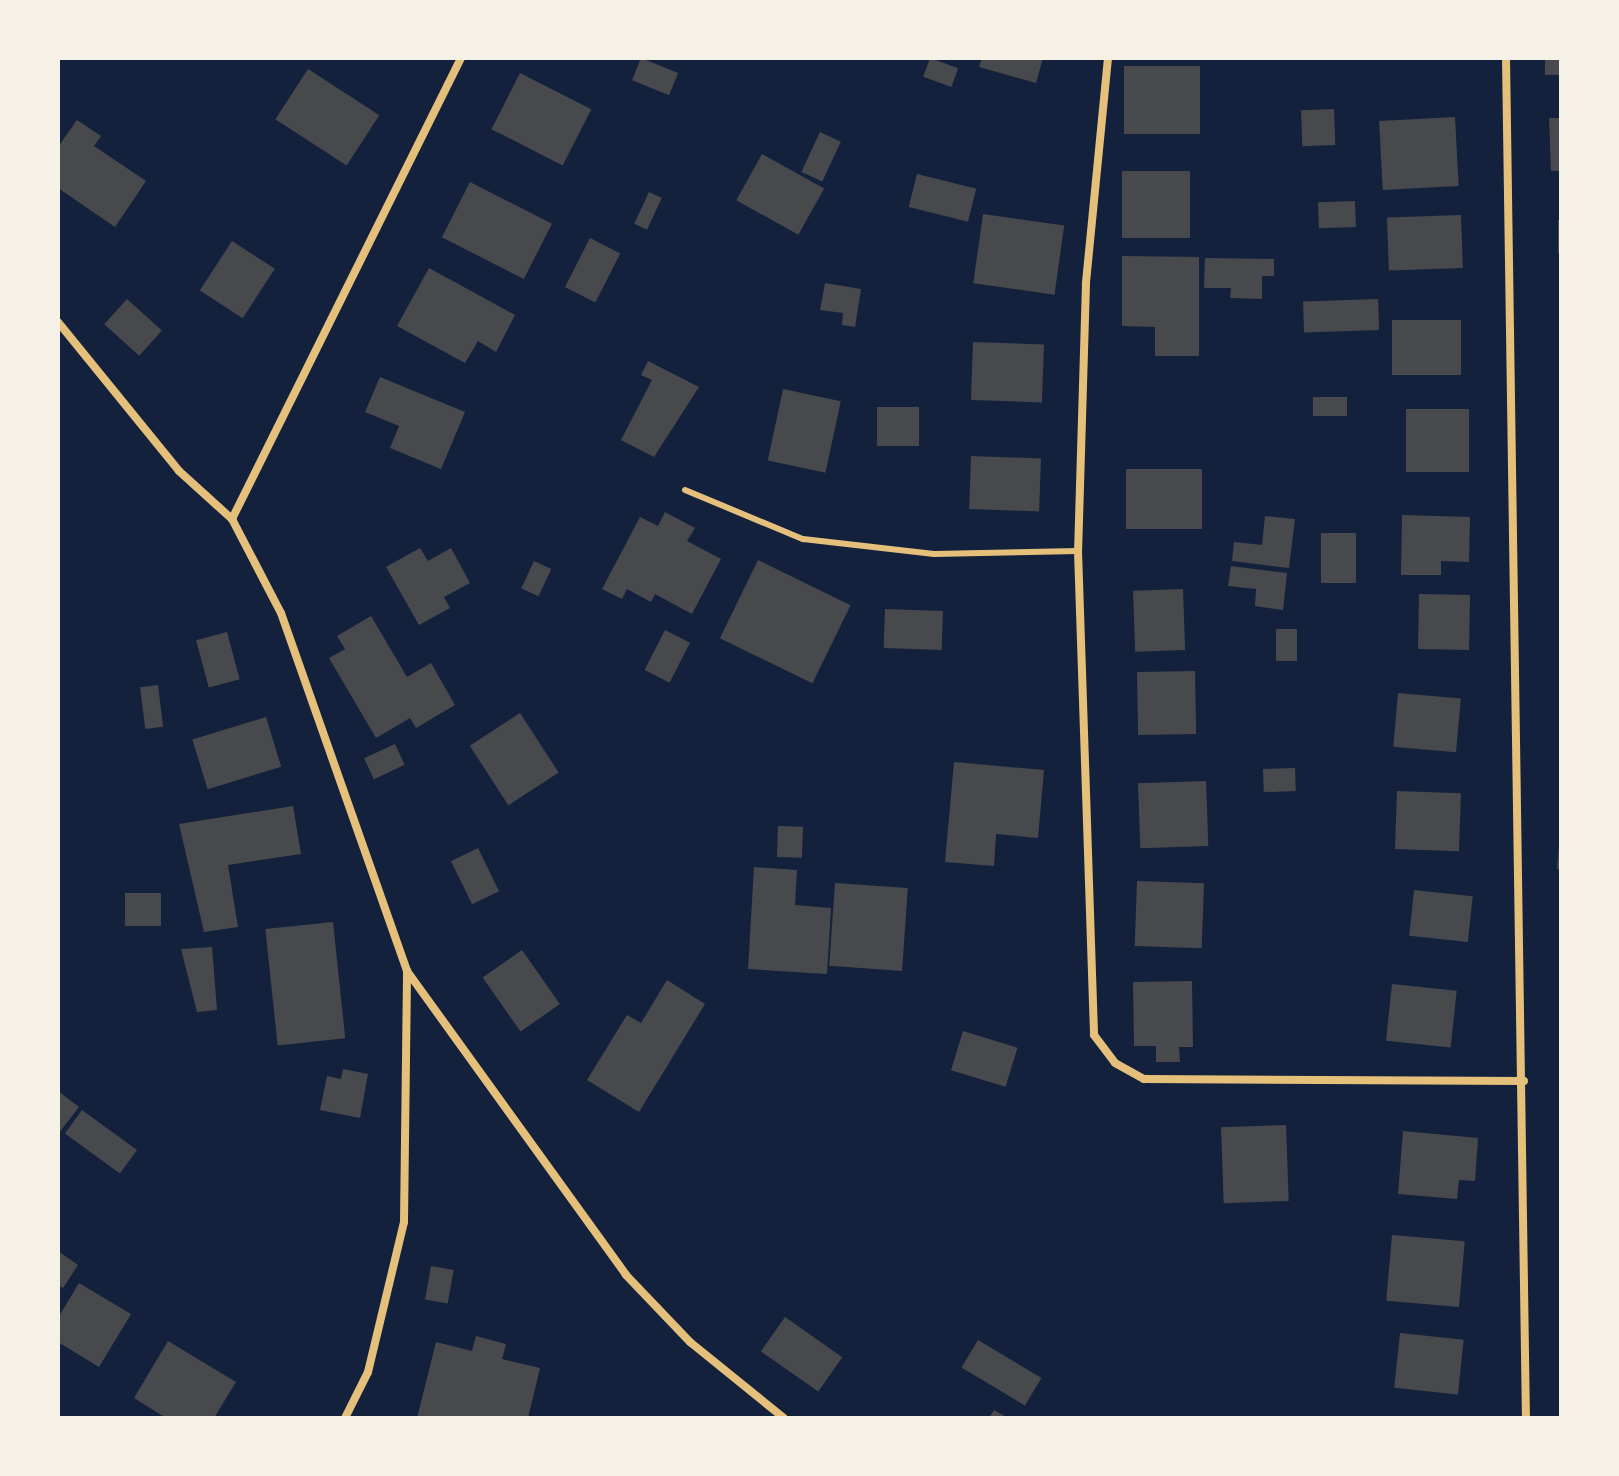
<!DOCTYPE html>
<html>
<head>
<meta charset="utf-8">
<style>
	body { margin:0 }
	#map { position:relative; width:1619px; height:1476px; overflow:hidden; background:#14213d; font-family:"DM Sans",sans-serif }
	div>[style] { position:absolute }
	.building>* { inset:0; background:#48494c; transform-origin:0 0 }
	.service>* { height:6px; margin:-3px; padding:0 3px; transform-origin:3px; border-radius:3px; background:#e5c07b }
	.minor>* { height:8px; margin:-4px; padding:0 4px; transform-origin:4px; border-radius:4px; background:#e5c07b }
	span { translate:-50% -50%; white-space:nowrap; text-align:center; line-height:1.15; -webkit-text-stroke:6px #f6f1e7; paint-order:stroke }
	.frame { position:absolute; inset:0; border:60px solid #f6f1e7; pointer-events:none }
</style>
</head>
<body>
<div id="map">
	<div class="building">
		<div style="left:641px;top:58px;width:40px;height:24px;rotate:22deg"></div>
		<div style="left:930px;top:58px;width:30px;height:20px;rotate:20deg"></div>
		<div style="clip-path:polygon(982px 58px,1043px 58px,1036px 83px,979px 67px)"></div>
		<div style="left:1545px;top:58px;width:16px;height:17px"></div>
		<div style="left:1124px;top:66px;width:76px;height:68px"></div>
		<div style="left:308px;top:69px;width:85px;height:60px;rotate:33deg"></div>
		<div style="left:520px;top:73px;width:80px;height:63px;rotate:27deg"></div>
		<div style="left:1334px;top:109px;width:36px;height:33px;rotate:88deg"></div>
		<div style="left:1455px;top:117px;width:69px;height:76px;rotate:87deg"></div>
		<div style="clip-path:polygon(1549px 118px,1561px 118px,1561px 171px,1551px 171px)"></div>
		<div style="clip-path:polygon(77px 120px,101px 136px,94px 146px,146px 181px,115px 227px,58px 188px,58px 147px)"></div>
		<div style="left:820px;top:132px;width:23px;height:44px;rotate:25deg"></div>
		<div style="left:762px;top:154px;width:71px;height:53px;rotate:29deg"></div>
		<div style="left:1122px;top:171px;width:68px;height:67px"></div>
		<div style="left:917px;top:174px;width:61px;height:34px;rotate:14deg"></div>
		<div style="left:470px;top:182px;width:92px;height:62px;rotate:27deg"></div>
		<div style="left:649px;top:192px;width:14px;height:35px;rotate:25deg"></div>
		<div style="left:1355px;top:201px;width:26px;height:37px;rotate:88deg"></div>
		<div style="left:983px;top:214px;width:82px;height:70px;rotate:8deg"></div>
		<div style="left:1461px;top:215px;width:53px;height:74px;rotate:88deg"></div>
		<div style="left:1558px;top:220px;width:3px;height:33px"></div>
		<div style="left:590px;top:238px;width:34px;height:55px;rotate:27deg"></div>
		<div style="left:232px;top:241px;width:51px;height:59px;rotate:33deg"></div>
		<div style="clip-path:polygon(1122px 256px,1199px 257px,1199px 356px,1155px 356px,1155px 327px,1122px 326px)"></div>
		<div style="clip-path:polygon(1205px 258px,1274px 259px,1274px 276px,1262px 276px,1262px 299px,1230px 298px,1231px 288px,1204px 288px)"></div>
		<div style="clip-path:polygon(429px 268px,515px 315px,496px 352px,478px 341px,465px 363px,397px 326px)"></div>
		<div style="clip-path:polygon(825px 283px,861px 289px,855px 327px,842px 325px,843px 313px,820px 310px)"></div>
		<div style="left:127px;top:299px;width:47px;height:34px;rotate:42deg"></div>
		<div style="left:1378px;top:299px;width:31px;height:75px;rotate:88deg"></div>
		<div style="left:1392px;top:320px;width:69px;height:55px"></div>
		<div style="left:973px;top:342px;width:71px;height:58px;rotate:2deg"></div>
		<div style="clip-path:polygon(648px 361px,699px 387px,654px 457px,621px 440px,652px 380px,641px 375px)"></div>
		<div style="clip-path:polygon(380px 377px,465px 412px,441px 469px,390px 448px,399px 426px,365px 412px)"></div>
		<div style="left:783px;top:389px;width:59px;height:73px;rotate:12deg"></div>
		<div style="left:1313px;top:397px;width:34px;height:19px"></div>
		<div style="left:877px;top:407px;width:42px;height:39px"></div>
		<div style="left:1406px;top:409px;width:63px;height:63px"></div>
		<div style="left:971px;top:456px;width:70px;height:53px;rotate:2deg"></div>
		<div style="left:1202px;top:469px;width:60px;height:76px;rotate:90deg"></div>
		<div style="clip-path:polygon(665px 512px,695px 528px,687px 541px,721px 559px,692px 614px,655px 594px,651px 602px,627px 589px,622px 599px,602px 589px,640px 517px,658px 526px)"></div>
		<div style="clip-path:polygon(1402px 515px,1470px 517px,1469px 562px,1441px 561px,1441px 575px,1401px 575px)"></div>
		<div style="clip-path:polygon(1265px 516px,1295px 519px,1289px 568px,1232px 561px,1234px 542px,1262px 545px)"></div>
		<div style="left:1321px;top:533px;width:35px;height:50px"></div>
		<div style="clip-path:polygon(420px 548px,428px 561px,451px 548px,470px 583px,444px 597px,450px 608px,419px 625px,386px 567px)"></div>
		<div style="left:758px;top:560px;width:103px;height:87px;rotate:26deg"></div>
		<div style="left:534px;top:561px;width:19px;height:30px;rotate:25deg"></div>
		<div style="clip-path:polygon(1231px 566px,1287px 573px,1283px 610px,1255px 606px,1256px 589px,1228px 586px)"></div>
		<div style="left:1183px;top:589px;width:61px;height:50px;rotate:88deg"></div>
		<div style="left:1419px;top:594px;width:51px;height:55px;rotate:1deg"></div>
		<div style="left:885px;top:609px;width:58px;height:39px;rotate:2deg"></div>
		<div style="clip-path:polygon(371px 616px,407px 677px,431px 663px,455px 705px,416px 728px,410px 718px,376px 738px,329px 658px,345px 649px,337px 636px)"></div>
		<div style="left:1276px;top:629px;width:21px;height:32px"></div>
		<div style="left:665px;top:630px;width:28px;height:45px;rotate:27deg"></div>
		<div style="left:227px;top:632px;width:49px;height:32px;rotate:75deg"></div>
		<div style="left:1195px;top:671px;width:63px;height:58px;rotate:89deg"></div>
		<div style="left:158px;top:685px;width:42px;height:18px;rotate:83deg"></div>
		<div style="left:1398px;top:693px;width:63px;height:54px;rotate:5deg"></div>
		<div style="left:520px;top:713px;width:71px;height:60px;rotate:57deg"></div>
		<div style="left:266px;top:717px;width:52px;height:77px;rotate:73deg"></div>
		<div style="left:395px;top:744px;width:23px;height:34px;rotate:65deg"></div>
		<div style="clip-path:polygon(954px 762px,1044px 770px,1038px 838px,996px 834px,994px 866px,945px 862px)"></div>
		<div style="left:1295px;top:768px;width:23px;height:32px;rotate:88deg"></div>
		<div style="left:1206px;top:781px;width:65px;height:68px;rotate:88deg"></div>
		<div style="left:1397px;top:791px;width:64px;height:58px;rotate:2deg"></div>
		<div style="clip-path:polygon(293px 806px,301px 854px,228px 865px,238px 927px,204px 932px,179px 824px)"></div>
		<div style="left:778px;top:826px;width:25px;height:31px;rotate:2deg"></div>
		<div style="clip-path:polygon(1559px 846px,1561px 846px,1561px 870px,1557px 869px)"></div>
		<div style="left:478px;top:848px;width:48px;height:30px;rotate:64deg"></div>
		<div style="clip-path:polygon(754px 867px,797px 870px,795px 905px,831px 908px,827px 974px,748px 969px)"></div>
		<div style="left:1137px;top:881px;width:67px;height:65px;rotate:2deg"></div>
		<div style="left:835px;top:883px;width:73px;height:83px;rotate:4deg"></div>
		<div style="left:1414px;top:890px;width:59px;height:46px;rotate:6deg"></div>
		<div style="left:125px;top:893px;width:36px;height:33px"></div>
		<div style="left:333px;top:922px;width:117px;height:68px;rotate:84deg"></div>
		<div style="clip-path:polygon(212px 947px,217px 1010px,197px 1012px,181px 949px)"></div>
		<div style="left:522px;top:950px;width:66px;height:48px;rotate:55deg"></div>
		<div style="clip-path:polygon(667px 980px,705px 1004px,639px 1112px,587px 1080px,627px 1015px,641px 1023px)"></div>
		<div style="clip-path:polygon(1192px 981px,1193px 1047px,1179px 1047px,1180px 1062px,1156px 1062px,1156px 1046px,1134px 1046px,1133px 982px)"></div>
		<div style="left:1392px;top:984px;width:65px;height:57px;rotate:6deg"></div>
		<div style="left:963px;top:1031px;width:57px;height:41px;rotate:17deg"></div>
		<div style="clip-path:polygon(343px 1069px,368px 1074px,360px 1118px,320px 1110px,327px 1076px,341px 1079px)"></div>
		<div style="clip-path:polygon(58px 1091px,79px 1107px,58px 1134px)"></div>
		<div style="left:82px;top:1110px;width:68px;height:29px;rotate:36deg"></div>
		<div style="left:1286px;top:1125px;width:76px;height:65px;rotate:88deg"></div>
		<div style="clip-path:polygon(1403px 1131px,1478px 1138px,1475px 1181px,1459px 1180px,1457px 1199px,1398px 1194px)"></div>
		<div style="left:1392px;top:1235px;width:73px;height:66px;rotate:5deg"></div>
		<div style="clip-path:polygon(58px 1251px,78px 1265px,63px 1288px,58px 1285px)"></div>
		<div style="left:431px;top:1266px;width:23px;height:34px;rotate:10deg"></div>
		<div style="clip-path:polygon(79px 1283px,131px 1314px,99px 1367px,58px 1342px,58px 1318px)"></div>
		<div style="left:785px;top:1317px;width:70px;height:42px;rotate:35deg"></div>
		<div style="left:1400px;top:1333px;width:64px;height:55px;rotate:6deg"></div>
		<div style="clip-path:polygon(476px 1336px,506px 1344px,502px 1359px,540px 1368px,528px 1418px,417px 1418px,436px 1342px,472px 1351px)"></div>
		<div style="left:978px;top:1340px;width:74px;height:32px;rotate:31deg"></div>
		<div style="clip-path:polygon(168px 1341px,236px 1382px,214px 1418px,166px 1418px,134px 1398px)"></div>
		<div style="clip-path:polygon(994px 1410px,1008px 1418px,989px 1418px)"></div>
	</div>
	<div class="service">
		<div style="left:685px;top:490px;width:128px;rotate:22.6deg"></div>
		<div style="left:803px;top:539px;width:132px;rotate:6.5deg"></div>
		<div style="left:934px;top:554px;width:144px;rotate:-1.2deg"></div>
	</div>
	<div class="minor">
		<div style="left:1108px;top:58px;width:227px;rotate:95.6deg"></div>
		<div style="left:1086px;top:284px;width:267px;rotate:91.7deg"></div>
		<div style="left:1078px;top:551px;width:484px;rotate:88.1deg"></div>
		<div style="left:1094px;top:1035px;width:35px;rotate:53deg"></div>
		<div style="left:1115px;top:1063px;width:33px;rotate:29deg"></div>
		<div style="left:1144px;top:1079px;width:380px;rotate:0.3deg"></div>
		<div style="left:1506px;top:58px;width:1360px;rotate:89.16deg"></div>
		<div style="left:58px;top:322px;width:192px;rotate:50.9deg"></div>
		<div style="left:179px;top:471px;width:72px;rotate:42.2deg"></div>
		<div style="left:232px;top:519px;width:106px;rotate:62.5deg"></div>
		<div style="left:281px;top:613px;width:380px;rotate:70.6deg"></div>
		<div style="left:407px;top:971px;width:375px;rotate:54.2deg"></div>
		<div style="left:626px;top:1275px;width:93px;rotate:46.3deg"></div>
		<div style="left:690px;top:1342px;width:121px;rotate:39deg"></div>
		<div style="left:232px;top:519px;width:515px;rotate:-63.58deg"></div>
		<div style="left:345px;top:1418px;width:51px;rotate:-63.4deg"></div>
		<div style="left:368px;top:1372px;width:154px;rotate:-76.5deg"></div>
		<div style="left:404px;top:1222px;width:251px;rotate:-89.3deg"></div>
	</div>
	<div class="frame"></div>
</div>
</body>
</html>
